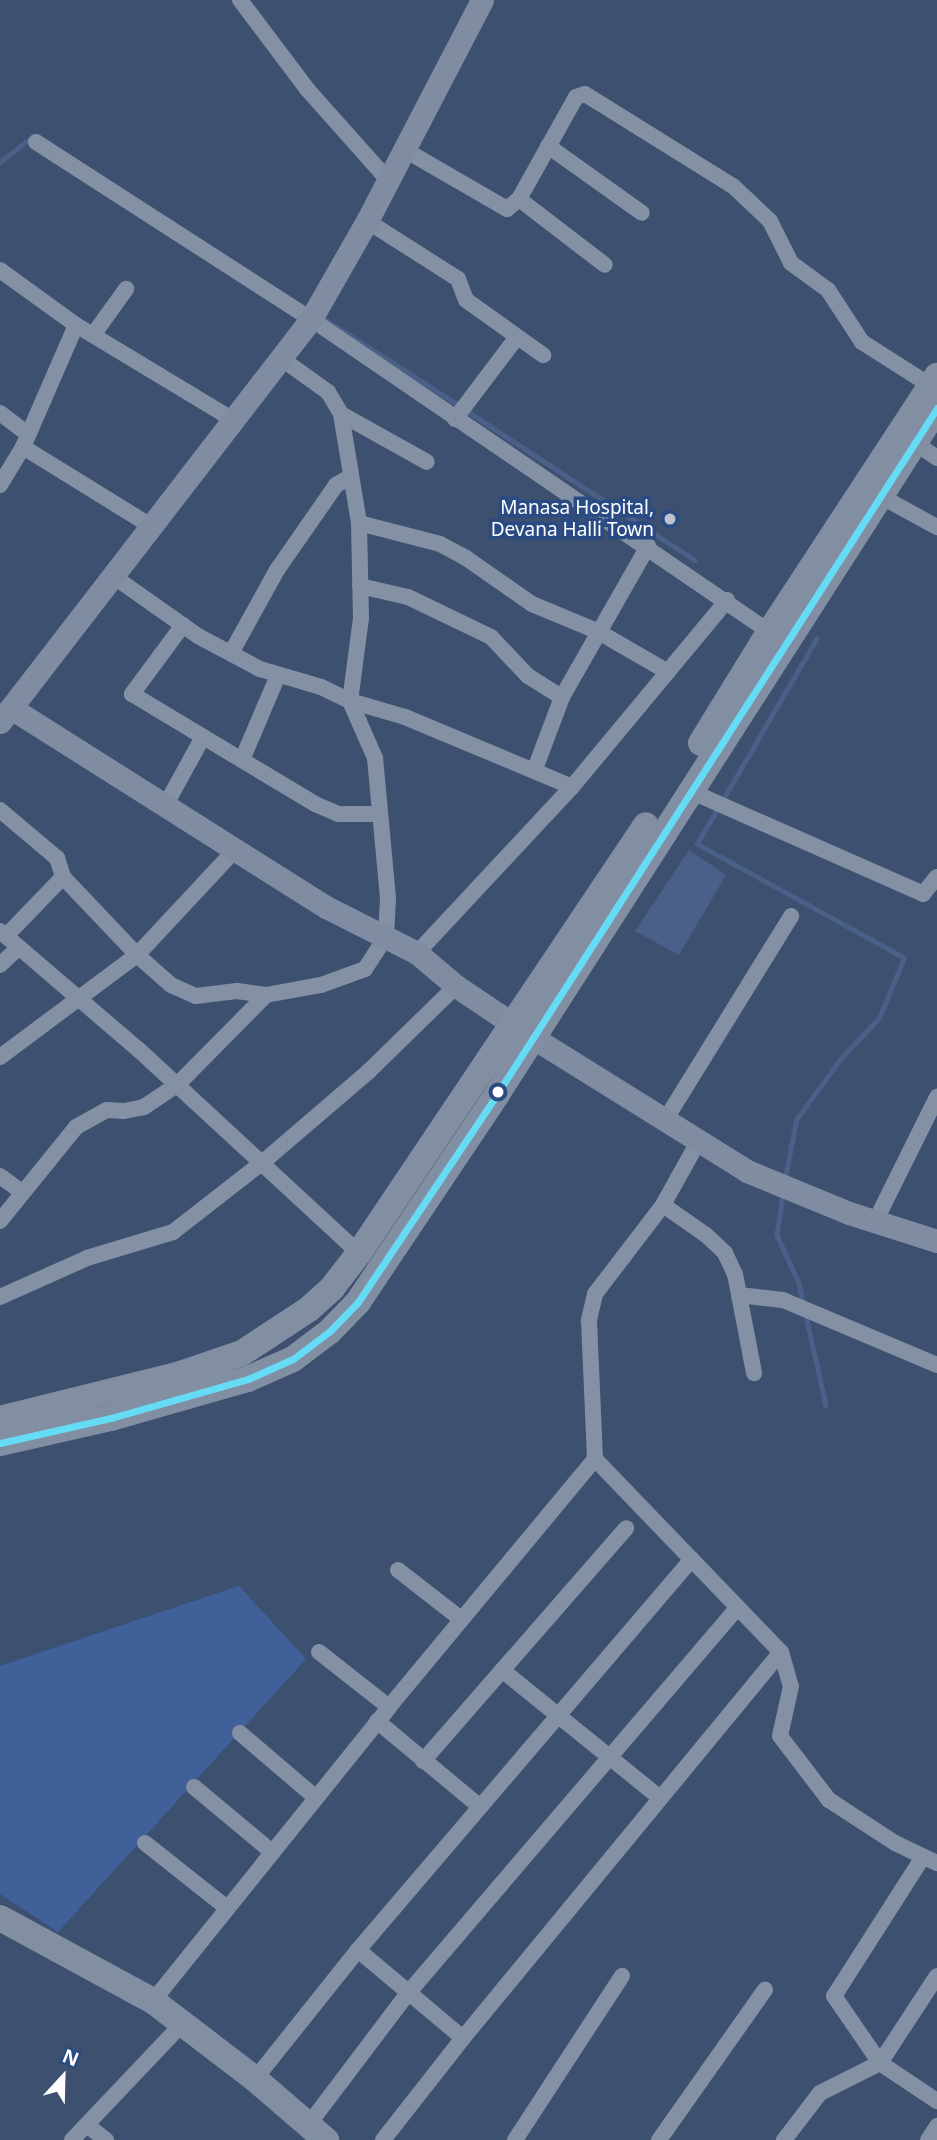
<!DOCTYPE html>
<html>
<head>
<meta charset="utf-8">
<style>
	body { margin:0 }
	#map { position:relative; width:937px; height:2140px; overflow:hidden; background:#3e506f; font-family:"Noto Sans",sans-serif }
	div>[style] { position:absolute }
	.green>* { inset:0; background:#3f6099 }
	.water>* { inset:0; background:#4a6088 }
	.stream>* { height:4.5px; margin:-2.25px; padding:0 2.25px; transform-origin:2.25px; border-radius:2.25px; background:#4a6088 }
	.street>* { height:16px; margin:-8px; padding:0 8px; transform-origin:8px; border-radius:8px; background:#8491a5 }
	.secondary>* { height:23px; margin:-11.5px; padding:0 11.5px; transform-origin:11.5px; border-radius:11.5px; background:#7f8ca1 }
	.primary>* { height:26px; margin:-13px; padding:0 13px; transform-origin:13px; border-radius:13px; background:#828fa2 }
	.bus-1>* { height:7px; margin:-3.5px; padding:0 3.5px; transform-origin:3.5px; border-radius:3.5px; background:#66dbf5 }
	.dots>* { width:19px; height:19px; translate:-50% -50%; box-sizing:border-box; border:4px solid #2a4a83; border-radius:50% }
	span { translate:-50% -50%; white-space:nowrap; text-align:center; line-height:1.15; -webkit-text-stroke:7px #2a4a83; paint-order:stroke }
	.poi-label { font-size:19px; color:#fff }
	.right { translate:-100% -50%; text-align:right }
	.north { position:absolute; left:28px; top:2042px; width:70px; height:70px; -webkit-text-stroke:5px #2a4a83; paint-order:stroke; rotate:22deg; font-size:19px; font-weight:700; line-height:28px; text-align:center; color:#fff }
	.north::after { content:''; display:block; margin:auto; width:24px; height:32px; background:#fff; clip-path:polygon(50% 0,100% 100%,50% 72%,0 100%) }
</style>
</head>
<body>
<div id="map">
	<div class="green">
		<div style="clip-path:polygon(239px 1586px,306px 1659px,58px 1932px,0 1894px,0 1666px)"></div>
	</div>
	<div class="water">
		<div style="clip-path:polygon(689px 850px,726px 875px,679px 955px,635px 931px)"></div>
	</div>
	<div class="stream">
		<div style="left:0;top:162px;width:42px;rotate:-38.2deg"></div>
		<div style="left:320px;top:316px;width:166px;rotate:32.7deg"></div>
		<div style="left:467px;top:411px;width:272px;rotate:33.2deg"></div>
		<div style="left:785px;top:1179px;width:60px;rotate:-79.4deg"></div>
		<div style="left:796px;top:1120px;width:77px;rotate:-54deg"></div>
		<div style="left:841px;top:1058px;width:55px;rotate:-46.5deg"></div>
		<div style="left:879px;top:1018px;width:65px;rotate:-67.4deg"></div>
		<div style="left:904px;top:958px;width:236px;rotate:-151.2deg"></div>
		<div style="left:697px;top:844px;width:238px;rotate:-59.8deg"></div>
		<div style="left:783px;top:1195px;width:40px;rotate:98.5deg"></div>
		<div style="left:777px;top:1235px;width:53px;rotate:65.4deg"></div>
		<div style="left:799px;top:1283px;width:20px;rotate:79deg"></div>
		<div style="left:806px;top:1315px;width:93px;rotate:77.6deg"></div>
	</div>
	<div class="street">
		<div style="left:240px;top:0;width:111px;rotate:53deg"></div>
		<div style="left:307px;top:89px;width:123px;rotate:48.3deg"></div>
		<div style="left:36px;top:142px;width:327px;rotate:32.8deg"></div>
		<div style="left:311px;top:319px;width:564px;rotate:34.31deg"></div>
		<div style="left:548px;top:146px;width:115px;rotate:35.5deg"></div>
		<div style="left:405px;top:150px;width:118px;rotate:30deg"></div>
		<div style="left:507px;top:209px;width:16px;rotate:-40deg"></div>
		<div style="left:519px;top:199px;width:108px;rotate:37.5deg"></div>
		<div style="left:519px;top:199px;width:117px;rotate:-60.8deg"></div>
		<div style="left:576px;top:97px;width:9px;rotate:-18deg"></div>
		<div style="left:585px;top:94px;width:174px;rotate:31.9deg"></div>
		<div style="left:733px;top:186px;width:51px;rotate:43.4deg"></div>
		<div style="left:770px;top:221px;width:47px;rotate:63.4deg"></div>
		<div style="left:791px;top:263px;width:46px;rotate:36.1deg"></div>
		<div style="left:828px;top:290px;width:62px;rotate:56.8deg"></div>
		<div style="left:862px;top:342px;width:82px;rotate:32.5deg"></div>
		<div style="left:367px;top:221px;width:108px;rotate:32.5deg"></div>
		<div style="left:458px;top:279px;width:22px;rotate:69deg"></div>
		<div style="left:466px;top:300px;width:95px;rotate:35.5deg"></div>
		<div style="left:0;top:270px;width:94px;rotate:35.9deg"></div>
		<div style="left:76px;top:325px;width:182px;rotate:31.1deg"></div>
		<div style="left:93px;top:335px;width:57px;rotate:-54.3deg"></div>
		<div style="left:282px;top:359px;width:57px;rotate:35.7deg"></div>
		<div style="left:328px;top:392px;width:26px;rotate:59deg"></div>
		<div style="left:341px;top:414px;width:110px;rotate:80.6deg"></div>
		<div style="left:359px;top:523px;width:95px;rotate:88.8deg"></div>
		<div style="left:361px;top:618px;width:84px;rotate:97.5deg"></div>
		<div style="left:350px;top:701px;width:57px;rotate:16.2deg"></div>
		<div style="left:405px;top:717px;width:181px;rotate:22.7deg"></div>
		<div style="left:0;top:413px;width:35px;rotate:37deg"></div>
		<div style="left:341px;top:414px;width:98px;rotate:29.2deg"></div>
		<div style="left:455px;top:419px;width:103px;rotate:-52.9deg"></div>
		<div style="left:915px;top:443px;width:27px;rotate:34deg"></div>
		<div style="left:23px;top:447px;width:150px;rotate:31.7deg"></div>
		<div style="left:0;top:485px;width:44px;rotate:-58.8deg"></div>
		<div style="left:23px;top:447px;width:133px;rotate:-66.5deg"></div>
		<div style="left:882px;top:497px;width:63px;rotate:28.6deg"></div>
		<div style="left:359px;top:523px;width:84px;rotate:14.5deg"></div>
		<div style="left:440px;top:544px;width:30px;rotate:28deg"></div>
		<div style="left:466px;top:558px;width:80px;rotate:34.9deg"></div>
		<div style="left:532px;top:604px;width:70px;rotate:22.6deg"></div>
		<div style="left:597px;top:631px;width:82px;rotate:30deg"></div>
		<div style="left:360px;top:586px;width:49px;rotate:12.9deg"></div>
		<div style="left:408px;top:597px;width:92px;rotate:25.7deg"></div>
		<div style="left:491px;top:637px;width:54px;rotate:46.5deg"></div>
		<div style="left:528px;top:676px;width:40px;rotate:32deg"></div>
		<div style="left:183px;top:625px;width:86px;rotate:126.5deg"></div>
		<div style="left:132px;top:694px;width:214px;rotate:31deg"></div>
		<div style="left:315px;top:804px;width:25px;rotate:23deg"></div>
		<div style="left:338px;top:814px;width:42px"></div>
		<div style="left:231px;top:653px;width:95px;rotate:-61deg"></div>
		<div style="left:277px;top:570px;width:103px;rotate:-55.2deg"></div>
		<div style="left:336px;top:485px;width:16px;rotate:-30deg"></div>
		<div style="left:242px;top:760px;width:92px;rotate:-67deg"></div>
		<div style="left:535px;top:769px;width:77px;rotate:-69.4deg"></div>
		<div style="left:562px;top:697px;width:174px;rotate:-60.3deg"></div>
		<div style="left:690px;top:791px;width:255px;rotate:23.8deg"></div>
		<div style="left:923px;top:894px;width:22px;rotate:-51deg"></div>
		<div style="left:165px;top:806px;width:79px;rotate:-61.2deg"></div>
		<div style="left:0;top:810px;width:75px;rotate:40.1deg"></div>
		<div style="left:57px;top:858px;width:20px;rotate:72deg"></div>
		<div style="left:63px;top:877px;width:108px;rotate:46.5deg"></div>
		<div style="left:137px;top:955px;width:45px;rotate:41.4deg"></div>
		<div style="left:171px;top:985px;width:27px;rotate:24deg"></div>
		<div style="left:196px;top:996px;width:41px;rotate:-7deg"></div>
		<div style="left:237px;top:991px;width:29px;rotate:8deg"></div>
		<div style="left:266px;top:995px;width:56px;rotate:-10.3deg"></div>
		<div style="left:321px;top:985px;width:47px;rotate:-20deg"></div>
		<div style="left:365px;top:969px;width:38px;rotate:-57deg"></div>
		<div style="left:386px;top:937px;width:39px;rotate:-87deg"></div>
		<div style="left:388px;top:898px;width:141px;rotate:-95.3deg"></div>
		<div style="left:375px;top:758px;width:62px;rotate:-113.7deg"></div>
		<div style="left:350px;top:701px;width:32px;rotate:-154deg"></div>
		<div style="left:321px;top:687px;width:64px;rotate:-163.6deg"></div>
		<div style="left:260px;top:669px;width:70px;rotate:-152deg"></div>
		<div style="left:198px;top:636px;width:104px;rotate:-144.8deg"></div>
		<div style="left:0;top:931px;width:183px;rotate:40.6deg"></div>
		<div style="left:139px;top:1050px;width:299px;rotate:42.7deg"></div>
		<div style="left:6px;top:936px;width:82px;rotate:-46deg"></div>
		<div style="left:417px;top:953px;width:227px;rotate:-47deg"></div>
		<div style="left:572px;top:787px;width:243px;rotate:-50.3deg"></div>
		<div style="left:0;top:965px;width:26px;rotate:-43deg"></div>
		<div style="left:0;top:1057px;width:171px;rotate:-36.7deg"></div>
		<div style="left:137px;top:955px;width:144px;rotate:-47deg"></div>
		<div style="left:664px;top:1122px;width:242px;rotate:-58.3deg"></div>
		<div style="left:698px;top:1142px;width:72px;rotate:119.1deg"></div>
		<div style="left:663px;top:1205px;width:112px;rotate:127.4deg"></div>
		<div style="left:595px;top:1294px;width:28px;rotate:103deg"></div>
		<div style="left:589px;top:1321px;width:138px;rotate:87.5deg"></div>
		<div style="left:595px;top:1459px;width:268px;rotate:46.1deg"></div>
		<div style="left:781px;top:1652px;width:35px;rotate:74deg"></div>
		<div style="left:791px;top:1686px;width:51px;rotate:102.4deg"></div>
		<div style="left:780px;top:1736px;width:81px;rotate:52.6deg"></div>
		<div style="left:829px;top:1800px;width:79px;rotate:33.1deg"></div>
		<div style="left:895px;top:1843px;width:47px;rotate:25.5deg"></div>
		<div style="left:0;top:1176px;width:27px;rotate:36deg"></div>
		<div style="left:663px;top:1205px;width:52px;rotate:34.9deg"></div>
		<div style="left:706px;top:1235px;width:26px;rotate:43deg"></div>
		<div style="left:725px;top:1253px;width:23px;rotate:65deg"></div>
		<div style="left:735px;top:1274px;width:101px;rotate:79.1deg"></div>
		<div style="left:0;top:1221px;width:121px;rotate:-51deg"></div>
		<div style="left:76px;top:1127px;width:35px;rotate:-29deg"></div>
		<div style="left:107px;top:1110px;width:17px;rotate:3deg"></div>
		<div style="left:124px;top:1111px;width:20px;rotate:-11deg"></div>
		<div style="left:144px;top:1107px;width:40px;rotate:-34deg"></div>
		<div style="left:177px;top:1085px;width:127px;rotate:-45.3deg"></div>
		<div style="left:875px;top:1222px;width:140px;rotate:-63.6deg"></div>
		<div style="left:739px;top:1295px;width:44px;rotate:6.5deg"></div>
		<div style="left:783px;top:1300px;width:167px;rotate:22.9deg"></div>
		<div style="left:0;top:1297px;width:95px;rotate:-24.1deg"></div>
		<div style="left:87px;top:1258px;width:90px;rotate:-16.8deg"></div>
		<div style="left:173px;top:1232px;width:114px;rotate:-37.9deg"></div>
		<div style="left:263px;top:1162px;width:140px;rotate:-40.6deg"></div>
		<div style="left:369px;top:1071px;width:122px;rotate:-44.3deg"></div>
		<div style="left:398px;top:1570px;width:80px;rotate:37.9deg"></div>
		<div style="left:319px;top:1652px;width:89px;rotate:38.2deg"></div>
		<div style="left:502px;top:1670px;width:203px;rotate:39deg"></div>
		<div style="left:377px;top:1721px;width:133px;rotate:39.8deg"></div>
		<div style="left:240px;top:1733px;width:100px;rotate:40.5deg"></div>
		<div style="left:423px;top:1761px;width:309px;rotate:-48.9deg"></div>
		<div style="left:194px;top:1787px;width:102px;rotate:39.8deg"></div>
		<div style="left:145px;top:1843px;width:105px;rotate:38.4deg"></div>
		<div style="left:923px;top:1857px;width:165px;rotate:122.6deg"></div>
		<div style="left:834px;top:1996px;width:81px;rotate:55.5deg"></div>
		<div style="left:880px;top:2063px;width:69px;rotate:33.7deg"></div>
		<div style="left:358px;top:1950px;width:137px;rotate:40deg"></div>
		<div style="left:153px;top:2001px;width:377px;rotate:-51.2deg"></div>
		<div style="left:389px;top:1707px;width:322px;rotate:-50.3deg"></div>
		<div style="left:255px;top:2079px;width:165px;rotate:-51.4deg"></div>
		<div style="left:358px;top:1950px;width:514px;rotate:-49.5deg"></div>
		<div style="left:309px;top:2124px;width:166px;rotate:-52.9deg"></div>
		<div style="left:409px;top:1992px;width:506px;rotate:-49.48deg"></div>
		<div style="left:88px;top:2126px;width:23px;rotate:38deg"></div>
		<div style="left:72px;top:2140px;width:161px;rotate:-46.5deg"></div>
		<div style="left:383px;top:2140px;width:130px;rotate:-51.9deg"></div>
		<div style="left:463px;top:2038px;width:500px;rotate:-50.52deg"></div>
		<div style="left:515px;top:2140px;width:196px;rotate:-56.9deg"></div>
		<div style="left:659px;top:2140px;width:184px;rotate:-54.8deg"></div>
		<div style="left:784px;top:2140px;width:59px;rotate:-52.5deg"></div>
		<div style="left:820px;top:2093px;width:67px;rotate:-26.6deg"></div>
		<div style="left:880px;top:2063px;width:104px;rotate:-56.8deg"></div>
		<div style="left:928px;top:2140px;width:17px;rotate:-57deg"></div>
	</div>
	<div class="secondary">
		<div style="left:11px;top:708px;width:373px;rotate:32.3deg"></div>
		<div style="left:326px;top:907px;width:102px;rotate:26.8deg"></div>
		<div style="left:417px;top:953px;width:51px;rotate:40.2deg"></div>
		<div style="left:456px;top:986px;width:92px;rotate:33.9deg"></div>
		<div style="left:532px;top:1037px;width:253px;rotate:31.9deg"></div>
		<div style="left:747px;top:1171px;width:110px;rotate:22.4deg"></div>
		<div style="left:849px;top:1213px;width:92px;rotate:17.7deg"></div>
		<div style="left:0;top:722px;width:509px;rotate:-52.34deg"></div>
		<div style="left:311px;top:319px;width:113px;rotate:-60.3deg"></div>
		<div style="left:367px;top:221px;width:249px;rotate:-62.5deg"></div>
	</div>
	<div class="primary">
		<div style="left:701px;top:743px;width:132px;rotate:-58.4deg"></div>
		<div style="left:770px;top:631px;width:305px;rotate:-56.8deg"></div>
		<div style="left:0;top:1419px;width:186px;rotate:-14deg"></div>
		<div style="left:180px;top:1374px;width:65px;rotate:-18.7deg"></div>
		<div style="left:242px;top:1353px;width:80px;rotate:-33.3deg"></div>
		<div style="left:309px;top:1309px;width:31px;rotate:-42deg"></div>
		<div style="left:332px;top:1288px;width:44px;rotate:-52.4deg"></div>
		<div style="left:359px;top:1253px;width:515px;rotate:-56.16deg"></div>
		<div style="left:0;top:1443px;width:114px;rotate:-12.7deg"></div>
		<div style="left:111px;top:1418px;width:142px;rotate:-15.9deg"></div>
		<div style="left:248px;top:1379px;width:49px;rotate:-24deg"></div>
		<div style="left:293px;top:1359px;width:46px;rotate:-37.1deg"></div>
		<div style="left:330px;top:1331px;width:40px;rotate:-46deg"></div>
		<div style="left:358px;top:1302px;width:250px;rotate:-56.2deg"></div>
		<div style="left:497px;top:1094px;width:815px;rotate:-57.32deg"></div>
		<div style="left:0;top:1918px;width:174px;rotate:28.5deg"></div>
		<div style="left:153px;top:2001px;width:128px;rotate:37.4deg"></div>
		<div style="left:255px;top:2079px;width:94px;rotate:40.7deg"></div>
	</div>
	<div class="bus-1">
		<div style="left:0;top:1443px;width:114px;rotate:-12.7deg"></div>
		<div style="left:111px;top:1418px;width:142px;rotate:-15.9deg"></div>
		<div style="left:248px;top:1379px;width:49px;rotate:-24deg"></div>
		<div style="left:293px;top:1359px;width:46px;rotate:-37.1deg"></div>
		<div style="left:330px;top:1331px;width:40px;rotate:-46deg"></div>
		<div style="left:358px;top:1302px;width:250px;rotate:-56.2deg"></div>
		<div style="left:497px;top:1094px;width:815px;rotate:-57.32deg"></div>
	</div>
	<div class="dots">
		<div style="left:670px;top:519px;background:#bbc2cd"></div>
		<div style="left:498px;top:1092px;background:#fff"></div>
	</div>
	<div class="poi-label">
		<span class="right" style="left:654px;top:519px">Manasa Hospital,<br>Devana Halli Town</span>
	</div>
	<div class="north">N</div>
</div>
</body>
</html>
